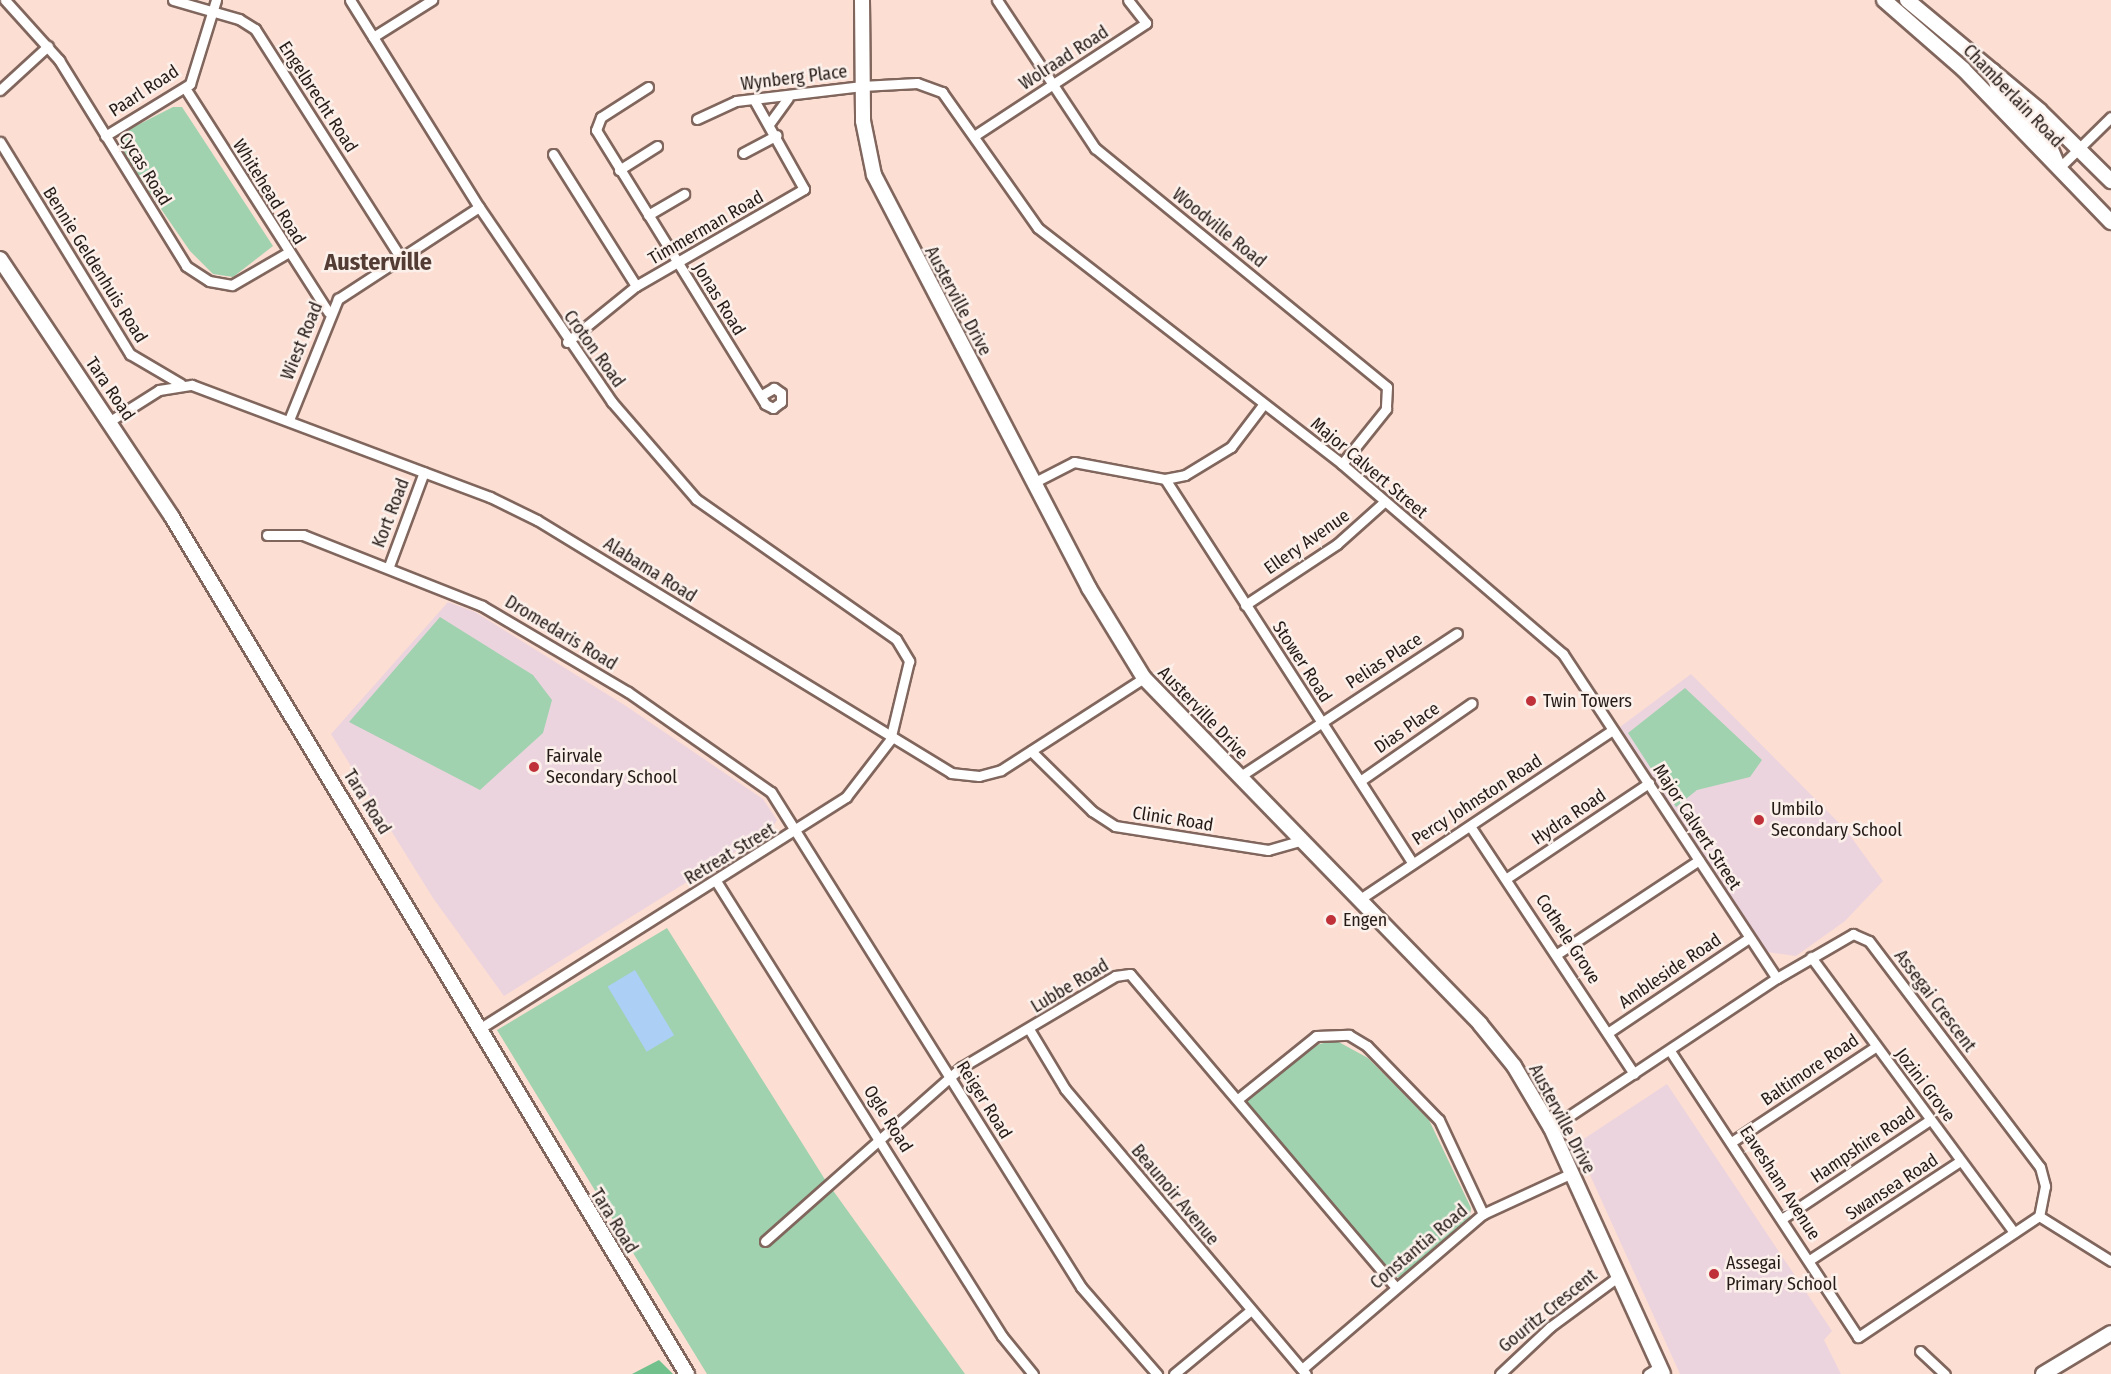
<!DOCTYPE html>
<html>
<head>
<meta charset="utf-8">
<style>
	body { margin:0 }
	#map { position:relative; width:2111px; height:1374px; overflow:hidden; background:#fcded3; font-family:"Fira Sans Condensed",sans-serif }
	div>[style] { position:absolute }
	.education>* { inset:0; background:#ecd4de }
	.green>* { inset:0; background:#a0d2af }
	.forest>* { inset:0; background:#72c08b }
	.water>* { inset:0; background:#abcff5; transform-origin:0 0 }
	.roads { filter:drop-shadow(2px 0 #80665d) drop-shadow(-2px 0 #80665d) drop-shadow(0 2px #80665d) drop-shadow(0 -2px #80665d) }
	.street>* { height:9px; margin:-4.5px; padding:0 4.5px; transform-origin:4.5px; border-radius:4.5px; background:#fff }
	.secondary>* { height:14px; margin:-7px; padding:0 7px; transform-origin:7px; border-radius:7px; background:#fff }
	.dots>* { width:16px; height:16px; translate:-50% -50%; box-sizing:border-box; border:3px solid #fcf0eb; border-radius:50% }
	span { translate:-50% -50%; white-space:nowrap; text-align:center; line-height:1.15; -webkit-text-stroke:5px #fcf0eb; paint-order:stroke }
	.street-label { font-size:18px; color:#251b17 }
	.poi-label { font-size:18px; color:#251b17 }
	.left { translate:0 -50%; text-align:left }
	.district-label { font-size:24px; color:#533c33; font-weight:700 }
</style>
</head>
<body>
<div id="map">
	<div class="education">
		<div style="clip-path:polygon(448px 602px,475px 612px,626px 706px,763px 799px,777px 820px,772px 829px,504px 996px,433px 898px,331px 734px)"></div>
		<div style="clip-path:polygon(1691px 674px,1846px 830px,1883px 881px,1845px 921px,1796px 956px,1767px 952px,1620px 727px)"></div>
		<div style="clip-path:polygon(1667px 1084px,1832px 1331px,1824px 1340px,1841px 1374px,1680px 1374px,1576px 1144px)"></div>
	</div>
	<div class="green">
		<div style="clip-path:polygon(173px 107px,182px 107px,273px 246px,233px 277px,213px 274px,190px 251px,119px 148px,124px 132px)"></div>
		<div style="clip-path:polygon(440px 617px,533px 675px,552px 700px,543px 733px,480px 790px,349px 722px)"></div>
		<div style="clip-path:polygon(1685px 688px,1762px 760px,1750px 777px,1697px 790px,1676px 807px,1628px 733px)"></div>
		<div style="clip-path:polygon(667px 928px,824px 1178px,965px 1374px,707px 1374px,497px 1030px)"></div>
		<div style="clip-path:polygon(1335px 1040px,1368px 1058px,1429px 1120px,1471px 1208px,1470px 1218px,1400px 1278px,1391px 1275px,1246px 1101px,1316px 1045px)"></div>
	</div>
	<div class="forest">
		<div style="clip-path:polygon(659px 1360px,673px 1374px,632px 1374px)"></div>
	</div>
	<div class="water">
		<div style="left:635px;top:970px;width:76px;height:32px;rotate:59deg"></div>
	</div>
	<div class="roads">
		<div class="street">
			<div style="left:5px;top:0;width:81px;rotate:48deg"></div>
			<div style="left:59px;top:60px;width:242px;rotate:58.3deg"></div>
			<div style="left:186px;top:266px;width:27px;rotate:33deg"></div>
			<div style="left:209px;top:281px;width:23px;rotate:10deg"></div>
			<div style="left:232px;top:285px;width:64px;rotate:-30.2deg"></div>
			<div style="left:173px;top:0;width:69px;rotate:16.1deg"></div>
			<div style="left:239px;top:19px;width:19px;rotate:32deg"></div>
			<div style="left:255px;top:29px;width:270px;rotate:57.5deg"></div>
			<div style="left:350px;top:0;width:244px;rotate:58.1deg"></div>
			<div style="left:479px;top:207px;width:236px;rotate:55.7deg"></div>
			<div style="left:612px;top:402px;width:128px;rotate:49.1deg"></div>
			<div style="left:696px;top:499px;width:244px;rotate:35deg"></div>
			<div style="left:896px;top:639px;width:26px;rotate:59deg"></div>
			<div style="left:909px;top:661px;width:81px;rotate:103.5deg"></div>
			<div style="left:890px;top:740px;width:72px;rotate:127.7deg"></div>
			<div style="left:846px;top:797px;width:436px;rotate:147.7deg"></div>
			<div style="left:997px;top:0;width:178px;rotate:56.5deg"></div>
			<div style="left:1095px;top:148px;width:377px;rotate:39.3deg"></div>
			<div style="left:1387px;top:387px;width:22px;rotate:93deg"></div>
			<div style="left:1386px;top:409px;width:70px;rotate:128.7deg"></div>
			<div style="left:373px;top:37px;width:70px;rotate:-32.1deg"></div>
			<div style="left:648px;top:87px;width:56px;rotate:147.4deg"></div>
			<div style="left:601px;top:117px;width:14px;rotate:111deg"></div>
			<div style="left:596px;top:130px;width:322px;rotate:58.3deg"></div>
			<div style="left:765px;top:404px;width:9px;rotate:27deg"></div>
			<div style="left:773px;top:408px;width:10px;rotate:-37deg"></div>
			<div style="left:781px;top:402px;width:9px;rotate:-90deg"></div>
			<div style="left:781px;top:393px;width:9px;rotate:-144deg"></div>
			<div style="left:774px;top:388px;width:14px;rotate:150deg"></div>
			<div style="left:185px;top:88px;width:266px;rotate:57.4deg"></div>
			<div style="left:0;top:90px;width:65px;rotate:-42.5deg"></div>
			<div style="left:697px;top:119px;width:43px;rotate:-24.8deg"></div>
			<div style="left:736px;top:101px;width:127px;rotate:-6.8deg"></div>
			<div style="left:862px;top:86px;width:55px;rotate:-3.1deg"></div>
			<div style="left:917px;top:83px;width:27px;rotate:20deg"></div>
			<div style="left:942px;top:92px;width:166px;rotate:54.8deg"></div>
			<div style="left:1038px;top:228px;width:385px;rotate:37.8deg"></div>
			<div style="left:1342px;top:464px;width:291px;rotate:40.7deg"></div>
			<div style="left:1563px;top:654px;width:388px;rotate:56.6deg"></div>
			<div style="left:769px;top:124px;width:32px;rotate:-54deg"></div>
			<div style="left:105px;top:136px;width:100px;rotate:-31.5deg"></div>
			<div style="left:190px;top:84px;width:88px;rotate:-72.8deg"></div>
			<div style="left:974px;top:136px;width:206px;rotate:-33.3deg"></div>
			<div style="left:1146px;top:23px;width:29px;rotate:-128deg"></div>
			<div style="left:0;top:142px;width:249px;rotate:58.5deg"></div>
			<div style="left:130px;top:354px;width:59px;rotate:30.5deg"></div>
			<div style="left:743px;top:153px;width:38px;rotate:-28deg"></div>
			<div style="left:553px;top:154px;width:156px;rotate:57.8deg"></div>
			<div style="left:2058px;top:169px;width:74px;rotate:-44.5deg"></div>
			<div style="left:619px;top:170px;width:45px;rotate:-32.3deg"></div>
			<div style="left:648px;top:215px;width:42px;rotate:-30.3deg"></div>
			<div style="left:567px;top:342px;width:89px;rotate:-39.1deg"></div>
			<div style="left:636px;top:286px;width:194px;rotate:-30deg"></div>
			<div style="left:804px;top:189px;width:102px;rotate:-119.3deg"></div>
			<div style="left:289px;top:420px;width:131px;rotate:-68deg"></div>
			<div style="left:338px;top:299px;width:168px;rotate:-33.1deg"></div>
			<div style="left:110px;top:421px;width:58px;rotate:-32.3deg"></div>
			<div style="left:159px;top:390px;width:33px;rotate:-9deg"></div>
			<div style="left:192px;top:385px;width:318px;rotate:20.6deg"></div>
			<div style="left:490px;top:497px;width:52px;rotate:26.1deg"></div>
			<div style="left:537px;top:520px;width:485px;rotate:31.4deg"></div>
			<div style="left:951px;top:773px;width:28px;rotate:6deg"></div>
			<div style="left:979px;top:776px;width:23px;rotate:-15deg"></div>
			<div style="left:1001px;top:770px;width:170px;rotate:-32.8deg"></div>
			<div style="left:1165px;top:479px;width:456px;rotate:57.2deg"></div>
			<div style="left:1033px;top:483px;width:46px;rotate:-27.1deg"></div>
			<div style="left:1074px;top:462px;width:93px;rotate:10.6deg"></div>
			<div style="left:1165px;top:479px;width:20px;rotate:-11deg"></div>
			<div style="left:1185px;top:475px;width:54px;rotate:-31.3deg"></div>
			<div style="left:1231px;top:447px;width:53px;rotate:-52.7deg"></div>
			<div style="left:267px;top:535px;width:36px"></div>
			<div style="left:303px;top:535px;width:193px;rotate:21.6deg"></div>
			<div style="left:482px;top:606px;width:169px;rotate:30.5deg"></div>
			<div style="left:628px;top:692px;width:174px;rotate:35deg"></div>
			<div style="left:771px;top:792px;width:584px;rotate:57.94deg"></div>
			<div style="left:1081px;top:1287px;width:116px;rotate:48.9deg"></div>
			<div style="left:389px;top:566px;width:100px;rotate:-69.6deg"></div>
			<div style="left:1245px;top:605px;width:110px;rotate:-33.5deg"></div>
			<div style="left:1337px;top:544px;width:63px;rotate:-41.8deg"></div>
			<div style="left:1031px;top:751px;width:86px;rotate:44.5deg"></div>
			<div style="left:1092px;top:811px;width:27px;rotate:33deg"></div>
			<div style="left:1115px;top:826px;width:155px;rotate:8.9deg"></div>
			<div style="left:1268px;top:850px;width:35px;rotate:-16deg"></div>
			<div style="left:1239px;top:777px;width:261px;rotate:-33.4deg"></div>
			<div style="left:1360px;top:781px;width:136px;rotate:-34.9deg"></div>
			<div style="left:1470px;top:826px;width:297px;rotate:56.5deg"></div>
			<div style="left:1507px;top:878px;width:171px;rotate:-33.8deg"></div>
			<div style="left:716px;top:881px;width:537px;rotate:57.85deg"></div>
			<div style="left:1002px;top:1336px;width:49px;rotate:50.8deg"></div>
			<div style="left:1360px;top:899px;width:303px;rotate:-33.8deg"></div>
			<div style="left:1557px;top:954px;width:170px;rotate:-33.5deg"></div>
			<div style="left:1811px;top:957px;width:342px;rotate:53.6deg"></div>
			<div style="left:1029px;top:1029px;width:70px;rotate:59deg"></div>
			<div style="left:1065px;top:1089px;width:373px;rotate:49.8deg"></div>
			<div style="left:1609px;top:1032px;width:169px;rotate:-33.9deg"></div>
			<div style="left:1238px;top:1099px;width:100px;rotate:-38.9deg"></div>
			<div style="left:1316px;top:1036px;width:33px;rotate:-2deg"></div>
			<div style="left:1349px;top:1035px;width:21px;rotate:31deg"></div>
			<div style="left:1367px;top:1046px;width:103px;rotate:45.8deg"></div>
			<div style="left:1439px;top:1120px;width:104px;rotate:64.9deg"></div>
			<div style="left:1551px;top:1128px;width:271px;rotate:-33.6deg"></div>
			<div style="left:1777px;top:978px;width:88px;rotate:-30.1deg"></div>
			<div style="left:1853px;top:934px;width:17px;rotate:24deg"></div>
			<div style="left:1869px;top:941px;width:283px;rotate:52.9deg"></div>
			<div style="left:2040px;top:1167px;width:20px;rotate:75deg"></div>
			<div style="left:2045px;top:1186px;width:31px;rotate:101deg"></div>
			<div style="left:2039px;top:1216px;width:218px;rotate:146.2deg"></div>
			<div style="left:1858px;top:1337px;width:342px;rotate:-123.3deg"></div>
			<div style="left:1733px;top:1141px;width:170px;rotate:-33.5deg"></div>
			<div style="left:2039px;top:1216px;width:85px;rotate:32deg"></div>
			<div style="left:1783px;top:1218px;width:177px;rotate:-33.7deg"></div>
			<div style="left:765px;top:1241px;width:263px;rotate:-41.5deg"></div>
			<div style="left:962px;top:1067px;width:178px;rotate:-30.7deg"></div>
			<div style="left:1115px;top:976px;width:15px;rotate:-8deg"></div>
			<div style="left:1130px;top:974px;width:410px;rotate:49.7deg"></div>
			<div style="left:1811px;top:1259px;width:178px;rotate:-33.3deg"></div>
			<div style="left:1920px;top:1351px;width:34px;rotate:43deg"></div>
			<div style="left:1302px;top:1369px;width:238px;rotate:-40.6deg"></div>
			<div style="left:1483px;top:1214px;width:98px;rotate:-24.7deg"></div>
			<div style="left:1174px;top:1374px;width:99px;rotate:-39.7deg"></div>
			<div style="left:1500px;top:1374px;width:69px;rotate:-43.2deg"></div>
			<div style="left:1550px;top:1327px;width:86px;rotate:-36.5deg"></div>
			<div style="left:1648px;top:1374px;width:13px;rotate:-32deg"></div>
		</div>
		<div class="secondary">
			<div style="left:862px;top:0;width:121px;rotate:89.5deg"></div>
			<div style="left:863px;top:121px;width:55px;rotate:78.5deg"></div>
			<div style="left:874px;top:175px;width:466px;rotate:62.5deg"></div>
			<div style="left:1089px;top:588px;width:105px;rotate:58.6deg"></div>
			<div style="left:1144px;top:678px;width:482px;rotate:45.8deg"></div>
			<div style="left:1480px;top:1024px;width:54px;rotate:51deg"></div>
			<div style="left:1514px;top:1066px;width:72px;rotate:59.2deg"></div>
			<div style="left:1551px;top:1128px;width:270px;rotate:65.5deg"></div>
			<div style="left:1884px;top:0;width:105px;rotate:41.1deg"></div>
			<div style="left:1963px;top:69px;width:213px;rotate:46deg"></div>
			<div style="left:1907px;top:0;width:173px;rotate:39.8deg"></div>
			<div style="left:2040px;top:111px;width:100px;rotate:44.6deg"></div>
			<div style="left:1993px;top:71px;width:18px;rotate:74deg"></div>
			<div style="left:1998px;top:88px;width:64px;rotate:44.4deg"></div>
			<div style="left:2044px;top:133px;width:34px;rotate:67deg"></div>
			<div style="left:0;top:259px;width:310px;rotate:56.3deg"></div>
			<div style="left:172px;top:517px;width:1000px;rotate:59deg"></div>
			<div style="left:2043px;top:1374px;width:79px;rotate:-31.1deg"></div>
		</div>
	</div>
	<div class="dots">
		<div style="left:1531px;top:701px;background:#c03038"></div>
		<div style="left:534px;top:767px;background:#c03038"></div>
		<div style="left:1759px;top:820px;background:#c03038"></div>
		<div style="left:1331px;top:920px;background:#c03038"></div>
		<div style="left:1714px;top:1274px;background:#c03038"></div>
	</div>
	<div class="street-label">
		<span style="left:1064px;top:58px;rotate:-33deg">Wolraad Road</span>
		<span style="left:794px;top:78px;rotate:-7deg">Wynberg Place</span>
		<span style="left:144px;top:91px;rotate:-33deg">Paarl Road</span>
		<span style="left:2013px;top:96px;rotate:46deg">Chamberlain Road</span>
		<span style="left:318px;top:97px;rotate:57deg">Engelbrecht Road</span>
		<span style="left:145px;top:169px;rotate:58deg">Cycas Road</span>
		<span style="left:269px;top:192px;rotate:58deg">Whitehead Road</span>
		<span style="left:706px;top:228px;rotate:-30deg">Timmerman Road</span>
		<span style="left:1219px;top:228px;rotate:39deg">Woodville Road</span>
		<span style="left:95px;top:265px;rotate:58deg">Bennie Geldenhuis Road</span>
		<span style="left:719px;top:299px;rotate:58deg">Jonas Road</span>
		<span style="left:958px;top:301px;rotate:62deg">Austerville Drive</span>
		<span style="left:302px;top:341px;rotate:-68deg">Wiest Road</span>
		<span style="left:594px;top:349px;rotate:54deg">Croton Road</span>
		<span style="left:110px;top:389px;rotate:56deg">Tara Road</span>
		<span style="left:1369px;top:468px;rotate:40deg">Major Calvert Street</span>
		<span style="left:391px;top:513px;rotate:-69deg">Kort Road</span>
		<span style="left:1307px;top:542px;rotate:-35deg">Ellery Avenue</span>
		<span style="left:650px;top:570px;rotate:32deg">Alabama Road</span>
		<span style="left:561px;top:633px;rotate:31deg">Dromedaris Road</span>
		<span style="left:1384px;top:661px;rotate:-33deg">Pelias Place</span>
		<span style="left:1302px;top:662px;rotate:57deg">Stower Road</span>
		<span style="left:1203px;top:713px;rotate:46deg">Austerville Drive</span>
		<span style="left:1407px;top:728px;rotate:-35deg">Dias Place</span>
		<span style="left:1477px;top:800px;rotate:-33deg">Percy Johnston Road</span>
		<span style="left:367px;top:802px;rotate:58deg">Tara Road</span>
		<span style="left:1569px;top:817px;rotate:-34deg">Hydra Road</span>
		<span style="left:1173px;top:819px;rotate:9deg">Clinic Road</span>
		<span style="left:1697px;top:827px;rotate:57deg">Major Calvert Street</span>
		<span style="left:730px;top:854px;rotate:-31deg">Retreat Street</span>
		<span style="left:1568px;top:939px;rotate:57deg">Cothele Grove</span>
		<span style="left:1670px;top:971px;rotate:-34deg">Ambleside Road</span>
		<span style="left:1070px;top:986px;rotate:-31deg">Lubbe Road</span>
		<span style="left:1935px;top:1001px;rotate:53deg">Assegai Crescent</span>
		<span style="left:1810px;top:1070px;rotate:-34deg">Baltimore Road</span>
		<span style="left:1925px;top:1085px;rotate:53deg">Jozini Grove</span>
		<span style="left:984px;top:1100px;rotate:58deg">Reiger Road</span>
		<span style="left:888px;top:1119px;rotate:58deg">Ogle Road</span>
		<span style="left:1562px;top:1119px;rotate:62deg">Austerville Drive</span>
		<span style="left:1863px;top:1145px;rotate:-34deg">Hampshire Road</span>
		<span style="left:1780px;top:1183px;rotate:57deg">Eavesham Avenue</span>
		<span style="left:1892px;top:1187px;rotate:-33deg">Swansea Road</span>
		<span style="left:1175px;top:1195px;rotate:50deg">Beaunoir Avenue</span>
		<span style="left:614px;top:1221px;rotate:58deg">Tara Road</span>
		<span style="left:1419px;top:1247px;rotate:-40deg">Constantia Road</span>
		<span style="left:1548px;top:1311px;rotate:-39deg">Gouritz Crescent</span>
	</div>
	<div class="poi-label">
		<span class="left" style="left:1543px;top:701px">Twin Towers</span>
		<span class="left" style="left:546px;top:767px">Fairvale<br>Secondary School</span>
		<span class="left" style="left:1771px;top:820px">Umbilo<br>Secondary School</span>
		<span class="left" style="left:1343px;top:920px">Engen</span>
		<span class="left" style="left:1726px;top:1274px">Assegai<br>Primary School</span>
	</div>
	<div class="district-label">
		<span style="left:378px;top:263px">Austerville</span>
	</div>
</div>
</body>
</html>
